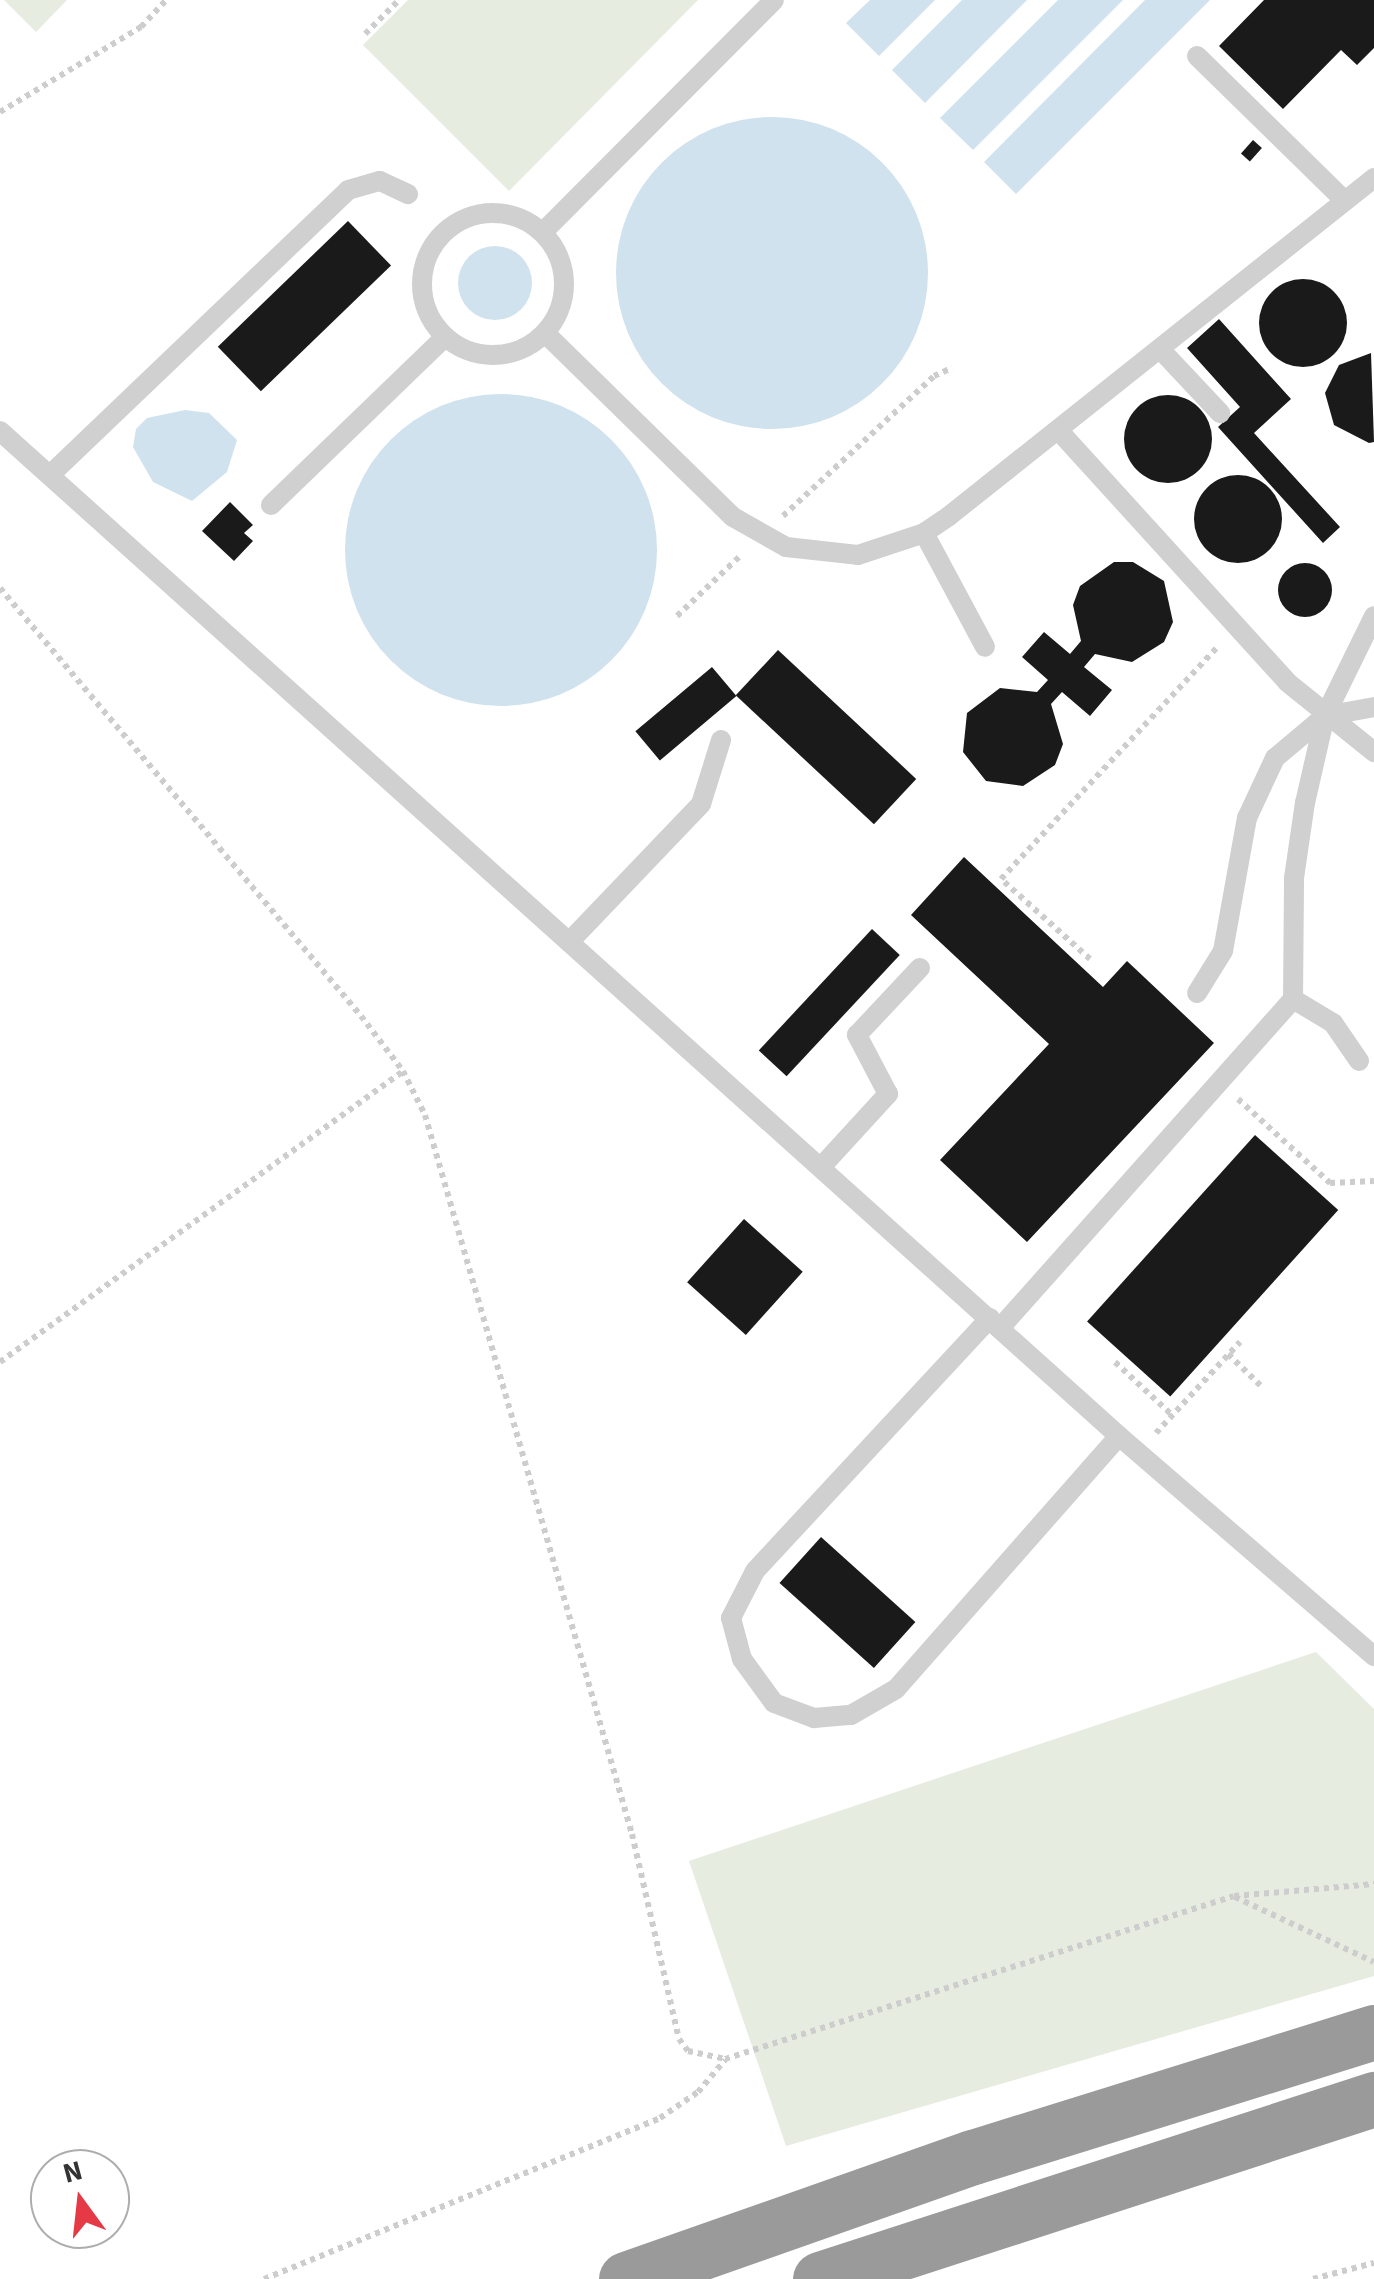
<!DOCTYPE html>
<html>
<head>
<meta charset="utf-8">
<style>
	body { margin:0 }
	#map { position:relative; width:1374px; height:2279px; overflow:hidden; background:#fff; font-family:"Source Sans 3",sans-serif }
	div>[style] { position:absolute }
	.green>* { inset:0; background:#e6ecdf }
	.water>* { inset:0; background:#cfe2ee }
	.round { border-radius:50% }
	.building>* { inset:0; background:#1a1a1a; transform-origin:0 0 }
	.path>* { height:6px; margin-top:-3px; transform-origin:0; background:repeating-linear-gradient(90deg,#cdcdcd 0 5px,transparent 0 10px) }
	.service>* { height:20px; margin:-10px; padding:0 10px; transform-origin:10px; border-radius:10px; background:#d0d0d0 }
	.service>.ring { margin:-10px; padding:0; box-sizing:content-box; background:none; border:20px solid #d0d0d0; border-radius:50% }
	.motorway>* { height:55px; margin:-27.5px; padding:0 27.5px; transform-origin:27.5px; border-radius:27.5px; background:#9a9a9a }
	span { translate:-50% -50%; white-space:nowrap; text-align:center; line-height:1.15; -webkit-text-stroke:10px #fff; paint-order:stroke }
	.north { position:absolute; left:30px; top:2149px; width:100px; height:100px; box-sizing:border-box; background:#fff; border:2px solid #adadad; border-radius:50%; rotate:345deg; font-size:28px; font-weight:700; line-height:40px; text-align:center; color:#333 }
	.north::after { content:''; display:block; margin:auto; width:35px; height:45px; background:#e63946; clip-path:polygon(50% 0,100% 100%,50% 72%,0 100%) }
</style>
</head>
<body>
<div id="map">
	<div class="green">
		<div style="clip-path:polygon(4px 0,67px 0,36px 32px)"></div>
		<div style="clip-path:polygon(408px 0,698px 0,509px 191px,363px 45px)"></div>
		<div style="clip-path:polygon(1316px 1652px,1374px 1709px,1374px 1976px,786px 2146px,689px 1861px)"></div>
	</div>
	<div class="water">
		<div style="clip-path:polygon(870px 0,935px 0,879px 56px,846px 23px)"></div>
		<div style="clip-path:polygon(962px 0,1027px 0,925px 103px,892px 70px)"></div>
		<div style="clip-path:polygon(1058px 0,1123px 0,973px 150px,940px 118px)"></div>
		<div style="clip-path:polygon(1145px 0,1210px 0,1016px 194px,984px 162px)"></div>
		<div class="round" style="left:616px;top:117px;width:312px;height:312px"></div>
		<div class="round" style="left:458px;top:246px;width:74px;height:74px"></div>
		<div class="round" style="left:345px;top:394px;width:312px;height:312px"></div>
		<div style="clip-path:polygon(185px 410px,209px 413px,237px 440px,227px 472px,192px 501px,153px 482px,133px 447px,136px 429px,147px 418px)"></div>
	</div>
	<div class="building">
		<div style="clip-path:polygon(1264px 0,1374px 0,1374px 48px,1357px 65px,1341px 50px,1283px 109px,1219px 46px)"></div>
		<div style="left:1253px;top:140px;width:12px;height:18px;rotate:42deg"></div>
		<div style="left:348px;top:221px;width:62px;height:181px;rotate:46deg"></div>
		<div class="round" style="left:1259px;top:279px;width:88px;height:88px"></div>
		<div style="clip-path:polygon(1219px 319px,1291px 399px,1254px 433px,1340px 527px,1323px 543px,1218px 427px,1240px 407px,1187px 348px)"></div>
		<div style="clip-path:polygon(1371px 353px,1374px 442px,1369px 443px,1334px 425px,1325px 393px,1339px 365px)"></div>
		<div class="round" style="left:1124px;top:395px;width:88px;height:88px"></div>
		<div class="round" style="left:1194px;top:475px;width:88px;height:88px"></div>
		<div style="clip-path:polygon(230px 502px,253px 525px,244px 533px,253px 541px,234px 561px,202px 531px)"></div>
		<div style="clip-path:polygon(1114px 562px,1133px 562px,1164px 581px,1173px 622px,1164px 642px,1132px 662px,1095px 654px,1084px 667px,1112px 690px,1090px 716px,1062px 692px,1051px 704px,1063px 744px,1055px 765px,1023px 786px,986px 781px,963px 752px,967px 713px,1000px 688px,1037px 692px,1048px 680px,1022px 657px,1044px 632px,1070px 654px,1081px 641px,1073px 605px,1080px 586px)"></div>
		<div class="round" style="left:1278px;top:563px;width:54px;height:54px"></div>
		<div style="left:778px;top:650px;width:189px;height:62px;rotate:43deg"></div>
		<div style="left:712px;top:667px;width:38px;height:100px;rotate:50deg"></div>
		<div style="clip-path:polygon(964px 857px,1103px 987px,1127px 961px,1214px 1043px,1027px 1242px,940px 1160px,1049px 1044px,911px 915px)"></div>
		<div style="left:872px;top:929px;width:38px;height:166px;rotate:43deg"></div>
		<div style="left:1255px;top:1135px;width:112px;height:251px;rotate:42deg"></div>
		<div style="left:744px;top:1219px;width:79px;height:85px;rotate:42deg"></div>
		<div style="left:821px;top:1537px;width:127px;height:62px;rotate:42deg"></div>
	</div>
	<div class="path">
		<div style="left:365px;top:34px;width:48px;rotate:-45deg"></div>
		<div style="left:0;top:112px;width:165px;rotate:-31.1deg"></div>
		<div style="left:141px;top:27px;width:37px;rotate:-47deg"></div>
		<div style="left:783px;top:516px;width:206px;rotate:-42.8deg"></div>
		<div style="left:934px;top:376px;width:20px;rotate:-24deg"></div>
		<div style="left:0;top:588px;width:560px;rotate:49.85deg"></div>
		<div style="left:361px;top:1016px;width:69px;rotate:52.6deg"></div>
		<div style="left:403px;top:1071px;width:49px;rotate:63.4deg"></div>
		<div style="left:425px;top:1115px;width:748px;rotate:73.94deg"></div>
		<div style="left:632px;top:1834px;width:210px;rotate:77.1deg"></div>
		<div style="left:679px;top:2039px;width:15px;rotate:53deg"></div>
		<div style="left:688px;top:2051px;width:38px;rotate:12deg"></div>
		<div style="left:725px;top:2059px;width:534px;rotate:-17.76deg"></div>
		<div style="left:1234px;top:1896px;width:141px;rotate:-4.9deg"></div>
		<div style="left:677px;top:616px;width:88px;rotate:-43.6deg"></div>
		<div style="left:1090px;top:959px;width:120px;rotate:-138deg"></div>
		<div style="left:1001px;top:879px;width:318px;rotate:-47deg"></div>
		<div style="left:1238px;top:1099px;width:125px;rotate:42.4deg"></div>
		<div style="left:1330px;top:1183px;width:44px;rotate:-2.6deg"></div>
		<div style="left:1228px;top:1354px;width:46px;rotate:44.1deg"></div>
		<div style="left:0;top:1362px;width:497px;rotate:-35.8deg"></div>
		<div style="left:1115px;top:1362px;width:78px;rotate:42.9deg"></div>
		<div style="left:1156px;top:1433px;width:124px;rotate:-47.3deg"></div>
		<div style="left:1235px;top:1897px;width:153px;rotate:25.1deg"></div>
		<div style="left:264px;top:2279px;width:427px;rotate:-22.1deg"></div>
		<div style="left:660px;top:2118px;width:46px;rotate:-34.4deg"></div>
		<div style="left:698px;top:2092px;width:42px;rotate:-49.8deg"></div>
		<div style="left:1313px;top:2279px;width:63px;rotate:-14.7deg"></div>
	</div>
	<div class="service">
		<div style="left:1197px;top:56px;width:207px;rotate:44.4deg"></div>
		<div class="ring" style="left:422px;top:213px;width:122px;height:122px"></div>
		<div style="left:543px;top:232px;width:327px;rotate:-45.1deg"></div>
		<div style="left:545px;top:333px;width:263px;rotate:44.4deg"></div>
		<div style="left:733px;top:517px;width:61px;rotate:29.5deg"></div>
		<div style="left:786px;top:547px;width:72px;rotate:6.3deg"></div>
		<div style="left:858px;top:555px;width:70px;rotate:-18.4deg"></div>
		<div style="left:924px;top:533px;width:30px;rotate:-34deg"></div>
		<div style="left:949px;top:516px;width:543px;rotate:-38.5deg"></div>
		<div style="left:1160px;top:349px;width:88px;rotate:46.8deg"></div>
		<div style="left:0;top:431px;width:1504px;rotate:41.93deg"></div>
		<div style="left:1119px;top:1436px;width:337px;rotate:40.8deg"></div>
		<div style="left:1059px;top:431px;width:339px;rotate:47.7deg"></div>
		<div style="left:1287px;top:682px;width:112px;rotate:38.8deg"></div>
		<div style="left:50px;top:475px;width:412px;rotate:-43.7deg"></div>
		<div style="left:348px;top:190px;width:33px;rotate:-16deg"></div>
		<div style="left:380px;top:181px;width:31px;rotate:25deg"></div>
		<div style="left:271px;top:505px;width:242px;rotate:-44deg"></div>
		<div style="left:924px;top:533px;width:129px;rotate:61.8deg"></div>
		<div style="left:572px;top:939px;width:187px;rotate:-46.3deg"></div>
		<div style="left:701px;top:804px;width:67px;rotate:-72.6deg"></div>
		<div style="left:1197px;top:993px;width:49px;rotate:-58.2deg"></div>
		<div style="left:1223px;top:951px;width:135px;rotate:-79.8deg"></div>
		<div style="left:1247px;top:818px;width:66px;rotate:-65deg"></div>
		<div style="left:1275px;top:758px;width:65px;rotate:-40deg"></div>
		<div style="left:1325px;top:716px;width:50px;rotate:-10.4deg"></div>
		<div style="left:1293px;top:999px;width:47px;rotate:31deg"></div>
		<div style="left:1333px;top:1023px;width:46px;rotate:55.6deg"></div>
		<div style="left:822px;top:1166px;width:98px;rotate:-47.5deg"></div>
		<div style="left:888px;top:1094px;width:67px;rotate:-117.7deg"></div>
		<div style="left:857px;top:1035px;width:92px;rotate:-46.8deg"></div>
		<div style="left:990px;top:1318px;width:345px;rotate:132.9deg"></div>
		<div style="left:755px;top:1571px;width:53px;rotate:117.1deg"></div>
		<div style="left:731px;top:1618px;width:42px;rotate:75deg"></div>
		<div style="left:742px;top:1659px;width:54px;rotate:54deg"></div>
		<div style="left:774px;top:1703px;width:43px;rotate:20.6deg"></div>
		<div style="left:814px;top:1718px;width:37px;rotate:-5deg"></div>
		<div style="left:851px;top:1715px;width:52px;rotate:-30deg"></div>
		<div style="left:896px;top:1689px;width:337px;rotate:-48.6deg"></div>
		<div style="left:1000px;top:1328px;width:441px;rotate:-48.3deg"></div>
		<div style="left:1293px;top:999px;width:121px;rotate:-89.5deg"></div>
		<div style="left:1294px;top:878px;width:76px;rotate:-81.7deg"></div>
		<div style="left:1305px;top:803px;width:89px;rotate:-77.1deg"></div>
		<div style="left:1325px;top:716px;width:111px;rotate:-63.9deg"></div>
	</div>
	<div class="motorway">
		<div style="left:626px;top:2279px;width:368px;rotate:-19.4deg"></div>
		<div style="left:973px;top:2157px;width:420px;rotate:-17.3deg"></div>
		<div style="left:820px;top:2279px;width:583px;rotate:-18deg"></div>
	</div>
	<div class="north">N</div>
</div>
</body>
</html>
